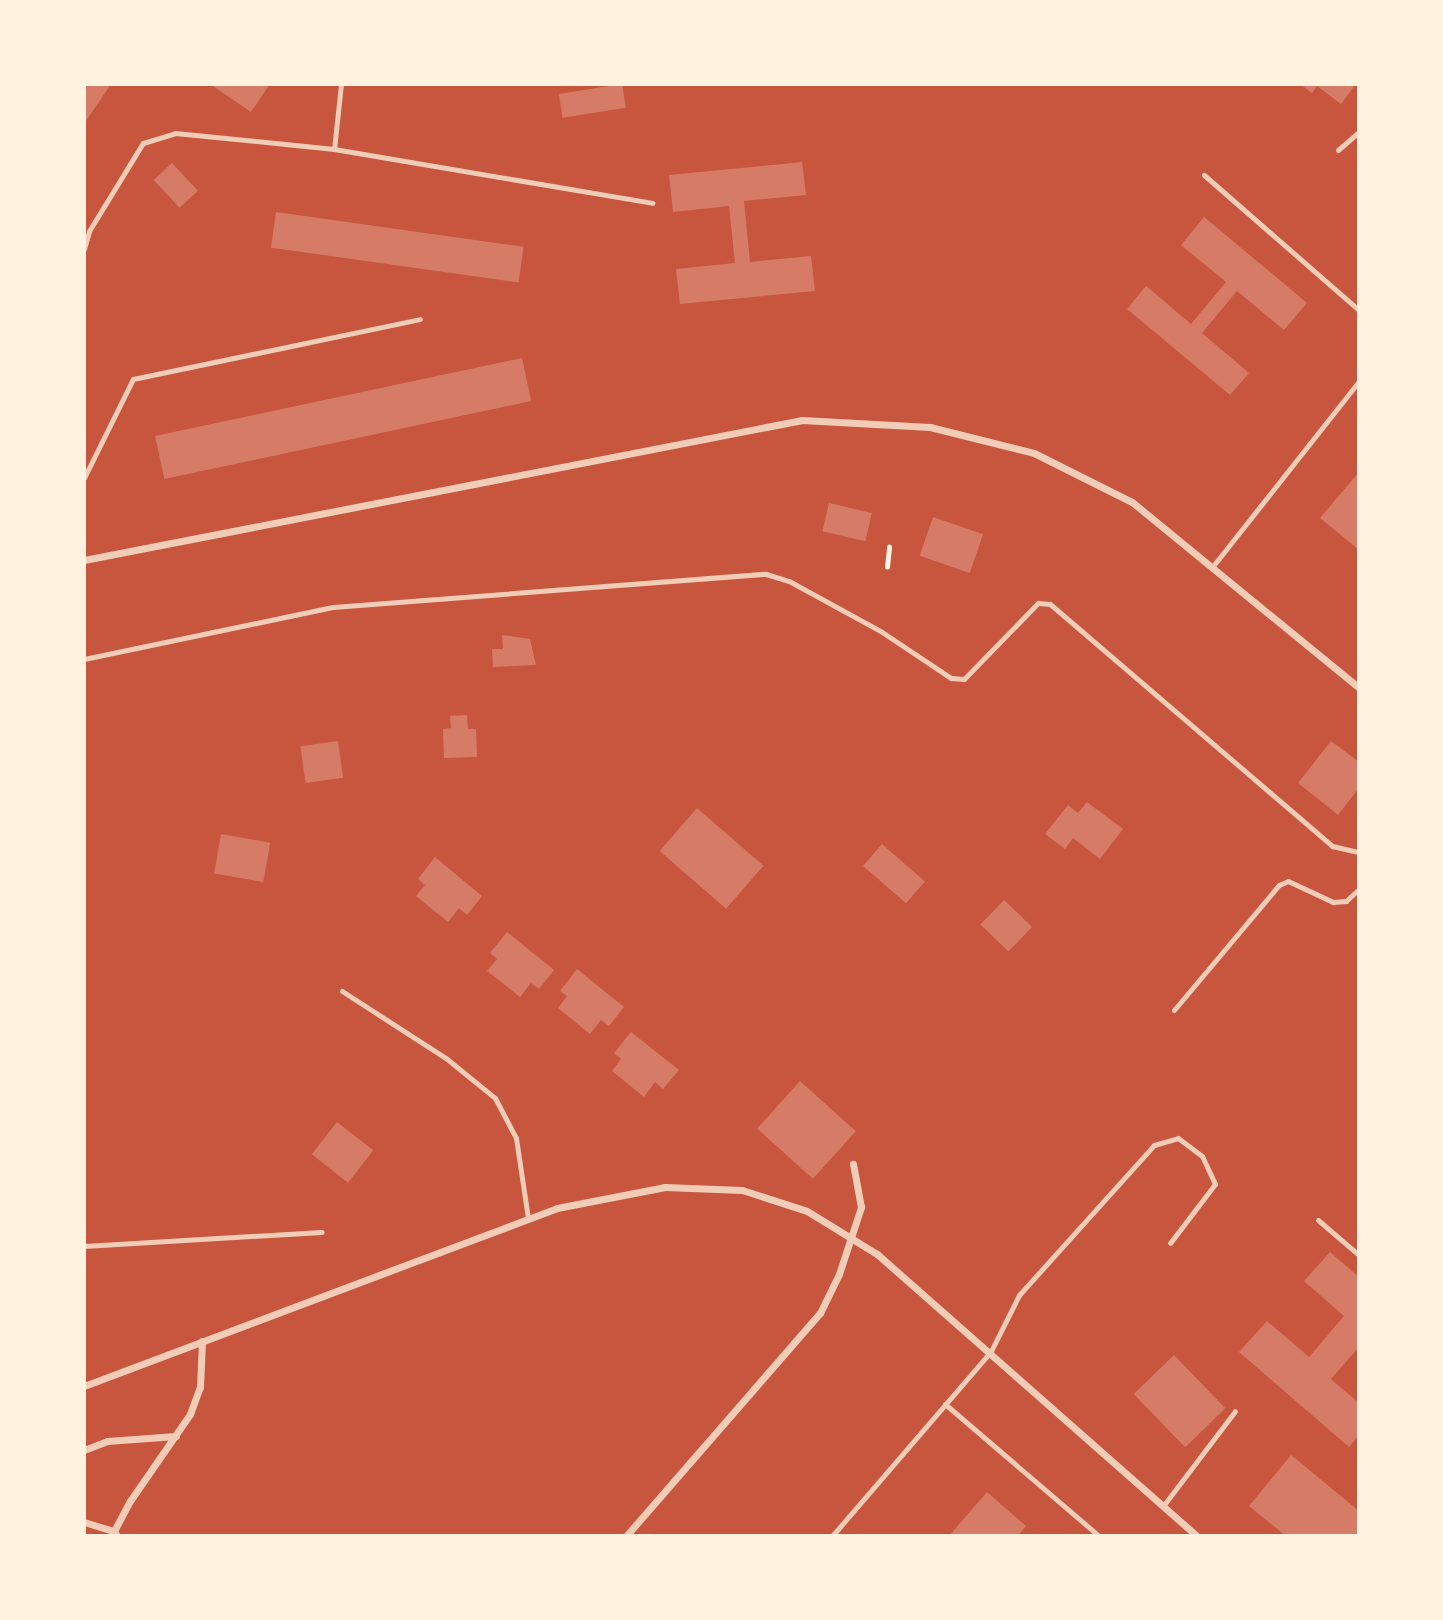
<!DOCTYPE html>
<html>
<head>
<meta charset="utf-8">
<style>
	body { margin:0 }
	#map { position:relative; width:1443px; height:1620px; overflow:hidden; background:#c8553d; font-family:Raleway,sans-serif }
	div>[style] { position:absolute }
	.building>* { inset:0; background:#d67c66; transform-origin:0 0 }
	.path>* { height:4.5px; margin:-2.25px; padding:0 2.25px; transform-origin:2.25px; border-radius:2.25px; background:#fff3e0 }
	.service>* { height:5px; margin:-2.5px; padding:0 2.5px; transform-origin:2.5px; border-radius:2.5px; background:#f1ccb7 }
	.minor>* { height:7px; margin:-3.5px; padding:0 3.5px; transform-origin:3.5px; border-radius:3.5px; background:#f1ccb7 }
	span { translate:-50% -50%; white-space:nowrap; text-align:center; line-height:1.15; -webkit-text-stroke:7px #fff3e0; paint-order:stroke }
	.frame { position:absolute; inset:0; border:86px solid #fff3e0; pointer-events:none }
</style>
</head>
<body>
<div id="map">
	<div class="building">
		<div style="clip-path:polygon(84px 84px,111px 84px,84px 124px)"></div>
		<div style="clip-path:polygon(210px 84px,270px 84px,251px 112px)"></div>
		<div style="left:622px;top:84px;width:24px;height:64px;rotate:81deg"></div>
		<div style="clip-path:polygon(1300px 84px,1356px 84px,1341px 104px,1317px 86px,1312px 93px)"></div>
		<div style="clip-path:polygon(802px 162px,806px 195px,744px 201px,750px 262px,811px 256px,815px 291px,680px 304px,676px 269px,735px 263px,729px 206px,673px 212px,669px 175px)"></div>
		<div style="left:172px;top:163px;width:38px;height:25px;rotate:47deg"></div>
		<div style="left:276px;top:212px;width:250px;height:36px;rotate:8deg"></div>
		<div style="clip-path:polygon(1204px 217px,1307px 303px,1284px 330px,1237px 291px,1202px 333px,1249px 373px,1230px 395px,1127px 309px,1146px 286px,1191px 324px,1226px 282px,1181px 245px)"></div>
		<div style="left:522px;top:358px;width:44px;height:375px;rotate:78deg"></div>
		<div style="clip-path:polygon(1359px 472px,1359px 550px,1320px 518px)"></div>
		<div style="left:829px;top:503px;width:44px;height:29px;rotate:13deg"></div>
		<div style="left:933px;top:517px;width:53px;height:41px;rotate:19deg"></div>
		<div style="clip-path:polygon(502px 635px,530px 639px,536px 665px,493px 667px,492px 649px,503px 649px)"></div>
		<div style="clip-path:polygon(467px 715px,468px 729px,476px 729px,477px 757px,444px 758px,443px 729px,451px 728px,450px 716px)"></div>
		<div style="left:338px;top:741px;width:37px;height:38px;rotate:82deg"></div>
		<div style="clip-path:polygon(1331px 741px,1359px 762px,1359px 788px,1338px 815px,1298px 783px)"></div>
		<div style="clip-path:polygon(1087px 802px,1123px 829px,1100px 859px,1073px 838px,1065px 849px,1045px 834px,1068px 805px,1078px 813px)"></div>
		<div style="left:697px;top:808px;width:88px;height:57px;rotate:41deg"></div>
		<div style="left:221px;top:834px;width:50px;height:40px;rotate:10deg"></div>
		<div style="left:882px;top:844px;width:57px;height:29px;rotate:41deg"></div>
		<div style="clip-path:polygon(435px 857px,482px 896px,467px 915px,459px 908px,448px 922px,416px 896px,425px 885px,418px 879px)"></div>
		<div style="left:1004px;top:900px;width:39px;height:34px;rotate:44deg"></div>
		<div style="clip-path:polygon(507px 932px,554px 970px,539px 989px,531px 983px,520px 997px,487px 971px,497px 959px,490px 953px)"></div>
		<div style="clip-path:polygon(577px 969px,624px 1007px,609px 1026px,601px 1020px,590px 1034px,558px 1008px,567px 996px,560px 991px)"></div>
		<div style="clip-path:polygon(631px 1032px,679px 1070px,663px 1089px,655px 1082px,644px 1097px,612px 1071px,621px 1059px,614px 1053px)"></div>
		<div style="left:800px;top:1081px;width:75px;height:64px;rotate:42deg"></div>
		<div style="left:337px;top:1122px;width:46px;height:41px;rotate:38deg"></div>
		<div style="clip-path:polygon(1330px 1252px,1359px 1277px,1359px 1347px,1331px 1379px,1359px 1403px,1359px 1435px,1349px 1447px,1239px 1352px,1267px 1321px,1309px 1357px,1344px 1316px,1304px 1281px)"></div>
		<div style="left:1174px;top:1355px;width:74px;height:56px;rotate:46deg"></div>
		<div style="clip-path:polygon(1291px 1455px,1359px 1511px,1359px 1536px,1286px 1536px,1249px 1506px)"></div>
		<div style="clip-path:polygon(987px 1492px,1026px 1526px,1018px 1536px,949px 1536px)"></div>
	</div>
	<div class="path">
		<div style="left:887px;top:567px;width:20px;rotate:-84deg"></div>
	</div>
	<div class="service">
		<div style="left:341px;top:84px;width:65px;rotate:96.1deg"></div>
		<div style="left:334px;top:149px;width:323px;rotate:9.6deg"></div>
		<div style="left:1338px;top:150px;width:28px;rotate:-41deg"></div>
		<div style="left:1204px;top:175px;width:206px;rotate:41.1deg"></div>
		<div style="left:84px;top:249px;width:19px;rotate:-74deg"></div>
		<div style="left:89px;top:231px;width:103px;rotate:-58.5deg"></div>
		<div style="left:143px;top:143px;width:34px;rotate:-17deg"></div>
		<div style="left:175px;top:133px;width:160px;rotate:5.7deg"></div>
		<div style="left:84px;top:478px;width:110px;rotate:-63.7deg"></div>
		<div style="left:133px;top:379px;width:293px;rotate:-11.8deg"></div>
		<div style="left:1213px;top:566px;width:236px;rotate:-51.7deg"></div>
		<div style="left:84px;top:659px;width:254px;rotate:-11.8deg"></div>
		<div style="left:333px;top:607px;width:434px;rotate:-4.4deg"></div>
		<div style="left:766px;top:574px;width:24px;rotate:17deg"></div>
		<div style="left:789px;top:581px;width:106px;rotate:28.7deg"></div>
		<div style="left:882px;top:632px;width:83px;rotate:33.7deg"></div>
		<div style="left:951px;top:678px;width:13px;rotate:4deg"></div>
		<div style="left:964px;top:679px;width:106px;rotate:-45.8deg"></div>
		<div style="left:1038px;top:603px;width:12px;rotate:5deg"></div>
		<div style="left:1050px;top:604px;width:372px;rotate:40.6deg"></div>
		<div style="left:1332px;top:846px;width:28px;rotate:13deg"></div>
		<div style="left:342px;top:991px;width:125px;rotate:32.9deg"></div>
		<div style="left:447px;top:1059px;width:62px;rotate:39.1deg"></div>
		<div style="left:495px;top:1098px;width:45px;rotate:62.3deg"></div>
		<div style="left:516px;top:1138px;width:81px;rotate:81.5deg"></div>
		<div style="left:1174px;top:1010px;width:163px;rotate:-50deg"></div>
		<div style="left:1279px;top:885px;width:10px;rotate:-24deg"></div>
		<div style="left:1288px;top:881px;width:50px;rotate:25deg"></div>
		<div style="left:1333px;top:902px;width:13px;rotate:-4deg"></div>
		<div style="left:1346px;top:901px;width:18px;rotate:-43deg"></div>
		<div style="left:1318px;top:1220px;width:54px;rotate:40.5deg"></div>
		<div style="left:84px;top:1246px;width:238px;rotate:-3.4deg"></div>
		<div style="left:945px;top:1404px;width:203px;rotate:40.6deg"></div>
		<div style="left:1163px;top:1506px;width:119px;rotate:-52.8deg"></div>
		<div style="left:832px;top:1536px;width:244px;rotate:-49.3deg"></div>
		<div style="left:991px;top:1351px;width:63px;rotate:-63.4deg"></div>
		<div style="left:1019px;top:1295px;width:202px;rotate:-48deg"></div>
		<div style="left:1154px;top:1145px;width:25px;rotate:-16deg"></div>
		<div style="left:1178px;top:1138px;width:30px;rotate:37deg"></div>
		<div style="left:1202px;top:1156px;width:31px;rotate:65deg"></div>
		<div style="left:1215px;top:1184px;width:74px;rotate:127.3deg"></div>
	</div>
	<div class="minor">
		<div style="left:84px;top:560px;width:732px;rotate:-11.03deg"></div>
		<div style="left:802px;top:420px;width:128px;rotate:3.1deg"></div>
		<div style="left:930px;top:427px;width:107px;rotate:14deg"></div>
		<div style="left:1034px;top:453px;width:110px;rotate:26.6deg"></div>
		<div style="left:1132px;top:502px;width:293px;rotate:39.3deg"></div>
		<div style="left:84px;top:1386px;width:505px;rotate:-20.62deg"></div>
		<div style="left:557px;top:1208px;width:110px;rotate:-11deg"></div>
		<div style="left:665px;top:1187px;width:77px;rotate:2.2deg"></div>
		<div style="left:742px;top:1190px;width:68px;rotate:17.9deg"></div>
		<div style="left:807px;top:1211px;width:82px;rotate:31.6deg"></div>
		<div style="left:877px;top:1254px;width:427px;rotate:41.4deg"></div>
		<div style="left:84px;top:1450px;width:25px;rotate:-21deg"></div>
		<div style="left:107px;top:1441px;width:69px;rotate:-4.1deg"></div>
		<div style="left:84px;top:1522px;width:31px;rotate:17deg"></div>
		<div style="left:117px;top:1536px;width:6px;rotate:-121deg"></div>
		<div style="left:114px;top:1531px;width:34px;rotate:-62deg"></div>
		<div style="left:130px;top:1501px;width:106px;rotate:-55.4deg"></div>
		<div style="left:190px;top:1414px;width:29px;rotate:-70deg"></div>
		<div style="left:200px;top:1387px;width:46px;rotate:-87.5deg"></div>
		<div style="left:626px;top:1536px;width:296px;rotate:-49deg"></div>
		<div style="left:820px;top:1313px;width:43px;rotate:-64deg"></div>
		<div style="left:839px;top:1274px;width:71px;rotate:-71.8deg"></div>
		<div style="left:861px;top:1207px;width:44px;rotate:-100.5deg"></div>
	</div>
	<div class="frame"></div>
</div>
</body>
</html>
